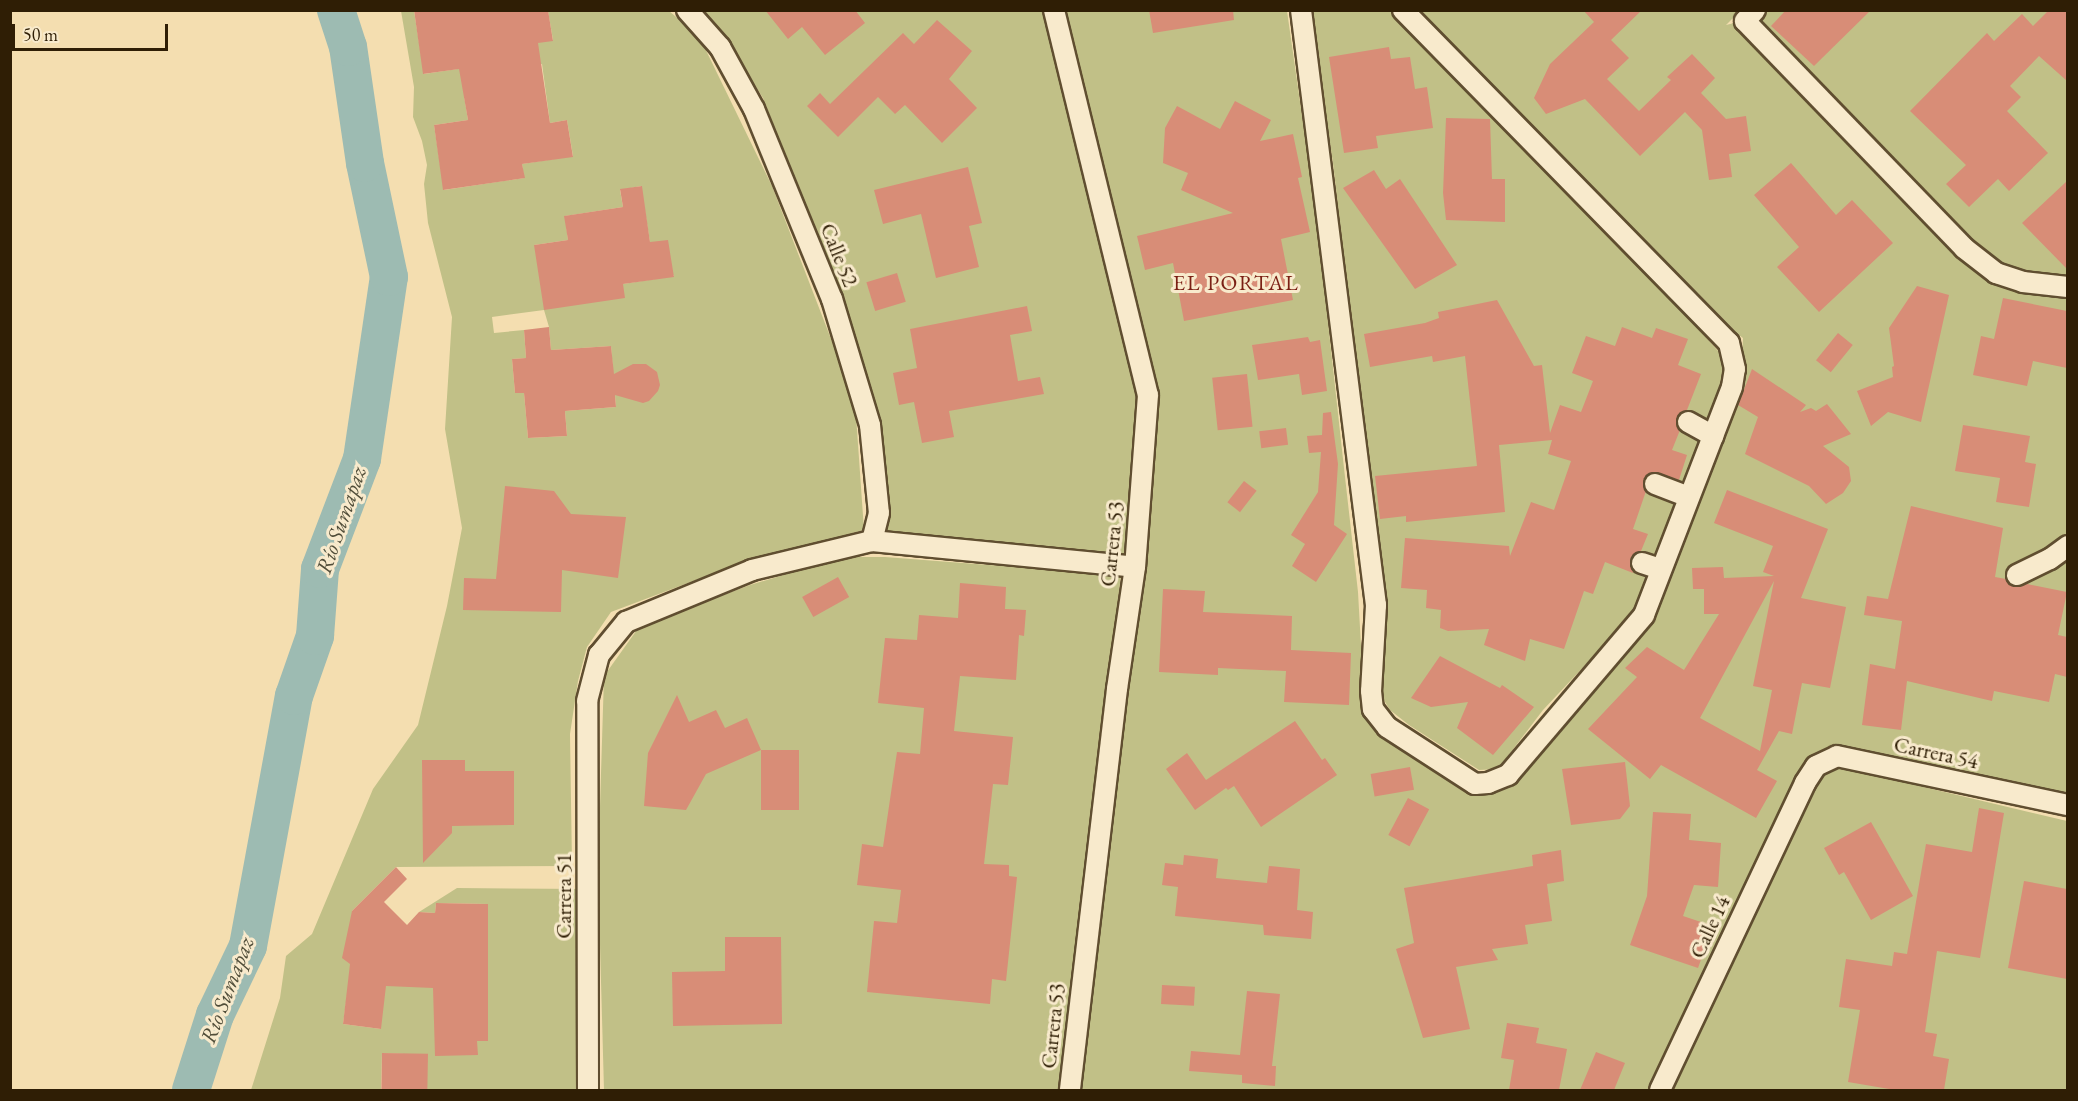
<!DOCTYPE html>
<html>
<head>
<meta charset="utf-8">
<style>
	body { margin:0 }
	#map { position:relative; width:2078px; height:1101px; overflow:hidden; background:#f4deb0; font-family:"EB Garamond",serif }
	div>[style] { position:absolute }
	.green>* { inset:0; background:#c1c087 }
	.river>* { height:38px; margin:-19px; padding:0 19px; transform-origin:19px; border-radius:19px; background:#9dbbb2 }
	.building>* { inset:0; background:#d88d77; transform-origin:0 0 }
	.roads { filter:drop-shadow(2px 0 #604e30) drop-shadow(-2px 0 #604e30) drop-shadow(0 2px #604e30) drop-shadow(0 -2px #604e30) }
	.street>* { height:20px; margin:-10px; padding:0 10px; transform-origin:10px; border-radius:10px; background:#f8eacc }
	span { translate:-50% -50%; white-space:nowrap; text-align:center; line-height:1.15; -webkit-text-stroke:6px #f8eacc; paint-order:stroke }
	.street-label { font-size:21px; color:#2f1e05 }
	.neighbourhood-label { font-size:22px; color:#7a1f14; letter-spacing:1.5px }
	.water-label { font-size:22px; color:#504d39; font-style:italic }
	.frame { position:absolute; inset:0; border:12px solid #2f1e05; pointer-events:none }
	.scale { position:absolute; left:12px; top:24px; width:156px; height:27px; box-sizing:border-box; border:3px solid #2f1e05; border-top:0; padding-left:8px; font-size:18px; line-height:21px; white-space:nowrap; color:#2f1e05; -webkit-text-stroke:4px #f8eacc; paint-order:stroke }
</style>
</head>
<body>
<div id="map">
	<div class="green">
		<div style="clip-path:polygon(1765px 10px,2067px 11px,2067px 278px,2008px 268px,1964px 235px,1756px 19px)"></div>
		<div style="clip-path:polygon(evenodd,401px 11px,414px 11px,424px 74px,504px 62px,502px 48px,553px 40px,548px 11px,669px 11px,699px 36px,772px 186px,855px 401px,864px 530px,741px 563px,611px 612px,587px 647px,578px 681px,570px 734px,572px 866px,396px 867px,352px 911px,488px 991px,488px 904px,436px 903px,435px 913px,419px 912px,457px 888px,588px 889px,586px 1090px,427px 1090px,427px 1055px,382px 1053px,381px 1090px,251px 1090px,280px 998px,286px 956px,312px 934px,373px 789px,418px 725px,447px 606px,462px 528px,445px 429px,452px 317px,428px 223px,424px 184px,427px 165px,422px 141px,413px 117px,414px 87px,401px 11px,542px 64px,550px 123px,567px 120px,573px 156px,522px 164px,524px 178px,444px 190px,434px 125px,468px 120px,464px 96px,519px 68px,542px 64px,401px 11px,641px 186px,650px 242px,674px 276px,623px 284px,534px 245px,568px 240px,565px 216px,623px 207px,620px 190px,641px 186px,401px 11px,544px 310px,549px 327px,551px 350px,611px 346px,616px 407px,565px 411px,567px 436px,528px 438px,524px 393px,515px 393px,512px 359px,526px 358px,524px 330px,494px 333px,492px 317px,544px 310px,401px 11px,348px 988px,381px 1029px,343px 1024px,348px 988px)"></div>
		<div style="clip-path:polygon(702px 11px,1047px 11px,1141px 404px,1129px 558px,878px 534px,877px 421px,849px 321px,763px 98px,716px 24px)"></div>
		<div style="clip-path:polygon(1062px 11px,1287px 11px,1316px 213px,1344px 468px,1358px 592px,1365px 717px,1475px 791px,1515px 783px,1647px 627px,1683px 543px,1741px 382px,1743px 338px,1724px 324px,1413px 11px,1740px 11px,1726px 25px,1738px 22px,1957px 249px,2067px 294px,2067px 795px,1837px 748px,1805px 766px,1782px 808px,1735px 917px,1653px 1090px,1076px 1090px,1151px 490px,1156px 391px)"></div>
		<div style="clip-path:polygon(1310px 11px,1390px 11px,1488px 114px,1663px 288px,1726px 360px,1728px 373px,1664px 543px,1634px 613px,1543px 710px,1498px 769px,1479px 770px,1409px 725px,1390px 710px,1382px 697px,1384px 643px,1360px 395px,1333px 163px)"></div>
		<div style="clip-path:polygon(843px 557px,885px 557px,1121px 575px,1061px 1090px,604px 1090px,598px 872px,604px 676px,639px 627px,750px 585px)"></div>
		<div style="clip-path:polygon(1832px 769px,1848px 769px,2067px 821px,2067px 1090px,1669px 1090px,1814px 789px,1821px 774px)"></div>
	</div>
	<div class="river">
		<div style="left:191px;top:1090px;width:79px;rotate:-72.3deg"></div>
		<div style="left:215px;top:1015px;width:76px;rotate:-64.4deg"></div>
		<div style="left:248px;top:946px;width:254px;rotate:-79.6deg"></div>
		<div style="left:294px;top:696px;width:64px;rotate:-70.7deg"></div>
		<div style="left:315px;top:636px;width:67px;rotate:-85.7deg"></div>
		<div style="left:320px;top:569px;width:118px;rotate:-69.1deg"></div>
		<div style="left:362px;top:459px;width:184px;rotate:-81.6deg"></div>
		<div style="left:389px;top:277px;width:116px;rotate:-101.9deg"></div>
		<div style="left:365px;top:163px;width:117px;rotate:-98.3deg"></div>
		<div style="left:348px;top:47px;width:39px;rotate:-108deg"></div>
	</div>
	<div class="building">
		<div style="clip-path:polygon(414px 10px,548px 10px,553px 41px,538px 43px,550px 123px,567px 120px,573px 157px,522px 164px,525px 178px,443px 190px,434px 125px,468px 120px,459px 69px,423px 74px)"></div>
		<div style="clip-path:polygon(765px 10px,855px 10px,865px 23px,825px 55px,802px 27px,788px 39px)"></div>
		<div style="clip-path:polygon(1149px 10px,1233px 10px,1234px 20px,1153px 33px)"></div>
		<div style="clip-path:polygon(1583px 10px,1642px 10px,1611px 40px,1629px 58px,1607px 79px,1639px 111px,1671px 80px,1667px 77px,1692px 54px,1715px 78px,1701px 93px,1726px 119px,1746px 116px,1751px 151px,1729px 154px,1732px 177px,1709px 180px,1702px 130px,1685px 112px,1640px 156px,1585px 99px,1546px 114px,1534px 98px,1550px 64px,1594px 22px)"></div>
		<div style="clip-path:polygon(1786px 10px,1871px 10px,1814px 66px,1771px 26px)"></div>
		<div style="clip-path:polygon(2049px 10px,2067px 10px,2067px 81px,2039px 56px,2010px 86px,2021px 97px,2007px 111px,2048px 153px,2009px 191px,1998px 179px,1969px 207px,1946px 184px,1966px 165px,1910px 111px,1987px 33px,1994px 41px,2022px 14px,2033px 26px)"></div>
		<div style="clip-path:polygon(937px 20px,972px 51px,949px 79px,977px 108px,942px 143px,905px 105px,895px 114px,878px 97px,838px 137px,807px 106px,820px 93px,830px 104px,903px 33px,914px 44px)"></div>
		<div style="clip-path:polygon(1389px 47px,1391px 59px,1410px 57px,1415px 89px,1427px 87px,1433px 128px,1376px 136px,1378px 148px,1344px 153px,1329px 57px)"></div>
		<div style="clip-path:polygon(1235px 101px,1271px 120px,1260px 141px,1293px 134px,1302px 177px,1298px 178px,1310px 232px,1281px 239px,1293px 300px,1184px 321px,1173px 263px,1145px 270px,1137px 236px,1233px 213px,1181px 190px,1188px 173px,1163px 163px,1165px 128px,1177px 106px,1220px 129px)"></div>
		<div style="clip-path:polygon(1446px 118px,1490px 119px,1492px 179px,1505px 179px,1505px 222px,1446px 220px,1443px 193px)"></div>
		<div style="clip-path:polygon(1791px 163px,1836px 215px,1852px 200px,1893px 243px,1819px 312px,1777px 267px,1799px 247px,1754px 195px)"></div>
		<div style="clip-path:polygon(968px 167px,982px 223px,969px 226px,979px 267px,936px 278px,921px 214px,883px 224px,874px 190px)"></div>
		<div style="clip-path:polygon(1374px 170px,1386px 189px,1400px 179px,1457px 265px,1415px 289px,1343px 188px)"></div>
		<div style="clip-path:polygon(2067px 181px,2067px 269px,2022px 223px)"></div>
		<div style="clip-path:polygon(642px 186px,650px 242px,668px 240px,674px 277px,623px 284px,625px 298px,544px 310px,534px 245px,568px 240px,564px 216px,623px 207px,620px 189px)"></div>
		<div style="left:897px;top:273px;width:30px;height:32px;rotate:73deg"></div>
		<div style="clip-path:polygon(1917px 286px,1949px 295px,1921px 422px,1888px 412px,1871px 426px,1857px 391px,1893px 377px,1892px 367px,1894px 366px,1889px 328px)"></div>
		<div style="clip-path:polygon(2003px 298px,2067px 311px,2067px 368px,2033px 361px,2027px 386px,1973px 375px,1981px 336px,1994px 339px)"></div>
		<div style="clip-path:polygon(1497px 300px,1534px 366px,1542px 365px,1550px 433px,1560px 405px,1581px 412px,1593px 381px,1572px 373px,1586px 336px,1615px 346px,1622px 327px,1652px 338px,1656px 328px,1688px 339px,1678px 365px,1701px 374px,1687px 410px,1678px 416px,1676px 422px,1680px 430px,1672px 450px,1687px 455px,1679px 480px,1654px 472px,1644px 480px,1646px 491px,1633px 529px,1648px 534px,1641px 551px,1631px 559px,1633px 573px,1605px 562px,1593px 594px,1584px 591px,1564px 649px,1530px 639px,1525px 661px,1484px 645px,1489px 629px,1448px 631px,1440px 628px,1441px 610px,1426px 608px,1427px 590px,1401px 588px,1405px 538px,1509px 546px,1510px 556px,1531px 502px,1554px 510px,1571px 461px,1548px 454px,1552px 440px,1499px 445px,1505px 512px,1406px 522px,1406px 516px,1380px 519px,1375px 476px,1477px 466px,1465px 356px,1433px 362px,1432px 356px,1370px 367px,1364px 334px,1425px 323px,1439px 318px,1438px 312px)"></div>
		<div style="clip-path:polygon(1027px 306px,1032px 331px,1010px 335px,1018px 381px,1040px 377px,1044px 394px,949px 411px,954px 437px,922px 443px,914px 402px,899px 405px,893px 373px,917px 368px,910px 329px)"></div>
		<div style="clip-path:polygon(549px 327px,551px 350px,611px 346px,614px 374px,633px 364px,646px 364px,657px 372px,660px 385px,658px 391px,649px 401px,643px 403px,615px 395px,616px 407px,565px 411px,567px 436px,528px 438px,524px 393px,515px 393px,512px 359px,526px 358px,524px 330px)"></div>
		<div style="left:1838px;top:333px;width:19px;height:35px;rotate:39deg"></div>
		<div style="clip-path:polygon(1308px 337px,1310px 342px,1320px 340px,1327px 391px,1302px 395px,1299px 374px,1258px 380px,1252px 345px)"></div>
		<div style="clip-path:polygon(1752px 369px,1806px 405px,1800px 412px,1811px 408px,1816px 411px,1827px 404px,1851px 434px,1823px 446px,1849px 467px,1851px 481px,1843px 493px,1826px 504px,1809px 486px,1745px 454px,1758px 417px,1738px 405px)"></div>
		<div style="left:1247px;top:374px;width:53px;height:35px;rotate:84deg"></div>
		<div style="clip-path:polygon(1331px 412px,1338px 464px,1334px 525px,1347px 534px,1316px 582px,1292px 566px,1305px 544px,1291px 535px,1318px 492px,1321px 452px,1309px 453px,1307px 436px,1322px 435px,1323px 413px)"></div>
		<div style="clip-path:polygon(1963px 425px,2030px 436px,2025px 462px,2036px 464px,2029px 507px,1996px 502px,2000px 478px,1955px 471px)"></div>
		<div style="left:1286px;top:428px;width:17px;height:27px;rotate:83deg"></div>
		<div style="left:1244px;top:481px;width:16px;height:27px;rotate:38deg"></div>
		<div style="clip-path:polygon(505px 486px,554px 491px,571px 514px,626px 517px,618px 578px,562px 570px,561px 612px,463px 610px,464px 578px,496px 579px)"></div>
		<div style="clip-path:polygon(evenodd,1727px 490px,1828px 529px,1801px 598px,1846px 607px,1830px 688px,1802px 683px,1792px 734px,1779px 731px,1757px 770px,1777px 781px,1756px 818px,1661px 765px,1650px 779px,1588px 729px,1637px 677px,1625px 668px,1647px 647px,1684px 670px,1719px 614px,1704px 614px,1704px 589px,1693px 589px,1692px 568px,1723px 567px,1724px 578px,1774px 576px,1763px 572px,1773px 546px,1714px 523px,1727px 490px,1774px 581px,1753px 686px,1772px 690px,1760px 751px,1700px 718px,1774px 581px)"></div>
		<div style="clip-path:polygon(1911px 506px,2003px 528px,1995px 577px,2006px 579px,2016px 587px,2027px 584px,2067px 592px,2058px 635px,2067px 637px,2067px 677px,2055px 674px,2049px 702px,1994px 691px,1992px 701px,1907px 681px,1901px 730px,1862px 725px,1870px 664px,1895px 669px,1902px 621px,1864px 615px,1867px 596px,1888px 599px)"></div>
		<div style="left:838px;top:577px;width:23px;height:41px;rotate:61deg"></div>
		<div style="clip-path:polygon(960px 583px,1006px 587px,1005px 609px,1026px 610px,1024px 636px,1019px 635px,1016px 680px,960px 676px,954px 731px,1013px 737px,1008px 785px,993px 784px,984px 864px,1009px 865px,1009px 876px,1017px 877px,1006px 981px,992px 979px,990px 1004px,867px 992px,874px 921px,897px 923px,901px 890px,857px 885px,862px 844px,883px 847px,897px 752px,920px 754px,924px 708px,878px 703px,885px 638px,917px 640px,919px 615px,958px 618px)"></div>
		<div style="clip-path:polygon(1163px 589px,1205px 591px,1203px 612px,1292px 616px,1291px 650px,1351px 653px,1349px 705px,1284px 702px,1286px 671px,1218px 668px,1218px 675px,1159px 672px)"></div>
		<div style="clip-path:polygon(1440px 656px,1500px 688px,1502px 685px,1534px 707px,1493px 755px,1457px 728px,1468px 702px,1431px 707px,1411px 698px)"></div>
		<div style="clip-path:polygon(677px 695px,689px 722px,716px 710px,725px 728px,747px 718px,761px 750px,706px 774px,686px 810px,644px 806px,648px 753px)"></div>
		<div style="clip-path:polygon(1295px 721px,1322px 760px,1325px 758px,1337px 775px,1261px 827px,1234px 786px,1228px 790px,1226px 788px,1195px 810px,1166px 769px,1187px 753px,1206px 780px)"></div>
		<div style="left:761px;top:750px;width:38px;height:60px"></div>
		<div style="clip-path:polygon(422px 760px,465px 760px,465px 771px,514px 771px,514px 825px,452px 826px,452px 833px,423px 863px)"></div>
		<div style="clip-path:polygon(1625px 762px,1630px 806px,1620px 819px,1571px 825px,1562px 769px)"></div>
		<div style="left:1410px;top:767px;width:23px;height:40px;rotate:80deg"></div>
		<div style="left:1408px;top:798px;width:24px;height:42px;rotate:28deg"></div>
		<div style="clip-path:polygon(1979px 808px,2004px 813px,1980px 958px,1937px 951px,1925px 1032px,1937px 1034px,1933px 1056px,1949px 1059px,1944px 1090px,1895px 1090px,1848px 1082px,1860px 1010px,1839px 1007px,1846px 959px,1892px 966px,1894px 952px,1907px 954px,1926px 844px,1972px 852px)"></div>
		<div style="clip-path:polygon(1653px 812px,1691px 814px,1689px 840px,1721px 843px,1718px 887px,1694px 885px,1683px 916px,1713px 926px,1698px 968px,1630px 945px,1647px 896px)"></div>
		<div style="clip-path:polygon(1871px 822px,1913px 896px,1871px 920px,1844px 872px,1839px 875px,1824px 848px)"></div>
		<div style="clip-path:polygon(1561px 850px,1564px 881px,1547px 884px,1552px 921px,1525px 925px,1528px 944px,1492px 949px,1498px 960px,1456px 967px,1470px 1029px,1423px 1038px,1396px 949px,1414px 943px,1404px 888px,1533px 866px,1532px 855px)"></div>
		<div style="clip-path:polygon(1184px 855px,1218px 859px,1216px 878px,1267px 883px,1269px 866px,1300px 869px,1297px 910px,1313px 912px,1311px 939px,1264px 935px,1263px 925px,1175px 916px,1178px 887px,1162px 885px,1165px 863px,1183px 865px)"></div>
		<div style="clip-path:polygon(396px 867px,407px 879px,384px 902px,407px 925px,419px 912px,435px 913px,436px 903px,488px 904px,488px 1041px,477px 1041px,478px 1055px,435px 1056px,433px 988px,386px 986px,381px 1029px,343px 1024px,350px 964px,342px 958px,352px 911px)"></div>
		<div style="clip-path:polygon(2024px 881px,2067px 889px,2067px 979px,2008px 968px)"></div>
		<div style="clip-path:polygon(725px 937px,781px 937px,782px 1024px,673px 1026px,672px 972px,725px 971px)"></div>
		<div style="left:1162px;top:985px;width:33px;height:19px;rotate:3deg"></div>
		<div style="clip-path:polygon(1247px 991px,1280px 994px,1272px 1066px,1276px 1066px,1275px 1086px,1242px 1083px,1242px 1075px,1189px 1071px,1191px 1051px,1240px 1055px)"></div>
		<div style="clip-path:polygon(1507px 1023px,1539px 1028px,1536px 1043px,1567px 1049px,1559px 1090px,1509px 1090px,1514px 1060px,1501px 1058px)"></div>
		<div style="clip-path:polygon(1596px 1052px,1625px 1063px,1614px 1090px,1580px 1090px)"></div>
		<div style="left:382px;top:1053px;width:46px;height:37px;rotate:1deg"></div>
	</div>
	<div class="roads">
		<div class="street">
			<div style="left:687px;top:10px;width:50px;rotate:48.3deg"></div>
			<div style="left:720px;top:47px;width:71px;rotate:61.3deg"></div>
			<div style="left:754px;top:109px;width:205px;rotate:67.7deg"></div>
			<div style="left:832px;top:299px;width:132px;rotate:73.2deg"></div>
			<div style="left:870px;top:425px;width:88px;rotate:84.2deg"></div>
			<div style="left:879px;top:513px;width:29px;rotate:104deg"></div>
			<div style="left:1054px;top:10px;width:396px;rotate:76.3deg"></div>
			<div style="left:1148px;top:395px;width:172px;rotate:94.3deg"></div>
			<div style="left:1135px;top:567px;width:123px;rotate:98.4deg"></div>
			<div style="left:1117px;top:689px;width:404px;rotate:96.7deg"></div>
			<div style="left:1301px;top:10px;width:600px;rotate:82.82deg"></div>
			<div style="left:1376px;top:605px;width:86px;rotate:93.3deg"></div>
			<div style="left:1371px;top:691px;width:18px;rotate:84deg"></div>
			<div style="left:1373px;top:709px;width:23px;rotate:52deg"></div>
			<div style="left:1387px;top:727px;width:105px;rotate:32.9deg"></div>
			<div style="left:1475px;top:784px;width:13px;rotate:-4deg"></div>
			<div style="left:1488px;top:783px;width:22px;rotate:-22deg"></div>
			<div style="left:1508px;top:775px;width:210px;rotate:-49.6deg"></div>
			<div style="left:1644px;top:615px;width:244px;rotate:-68.9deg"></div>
			<div style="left:1732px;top:387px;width:18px;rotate:-81deg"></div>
			<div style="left:1735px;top:369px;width:27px;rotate:-103deg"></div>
			<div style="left:1729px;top:343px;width:466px;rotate:-134.4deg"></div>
			<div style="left:1755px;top:10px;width:15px;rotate:132deg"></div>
			<div style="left:1745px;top:21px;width:315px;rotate:46deg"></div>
			<div style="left:1964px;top:248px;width:41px;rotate:38deg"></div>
			<div style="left:1996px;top:273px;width:28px;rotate:18deg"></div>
			<div style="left:2023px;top:282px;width:45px;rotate:6.3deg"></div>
			<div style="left:1688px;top:422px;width:29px;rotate:29deg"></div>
			<div style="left:1655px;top:484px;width:36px;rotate:21deg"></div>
			<div style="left:1642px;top:563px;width:20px;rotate:18deg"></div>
			<div style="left:2017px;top:575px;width:37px;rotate:-26deg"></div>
			<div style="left:2050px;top:559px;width:22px;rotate:-36deg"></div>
			<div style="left:588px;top:1090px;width:389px;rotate:-90.1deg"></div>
			<div style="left:587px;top:701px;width:48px;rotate:-75.4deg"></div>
			<div style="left:599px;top:655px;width:43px;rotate:-50.7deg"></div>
			<div style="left:626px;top:622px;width:136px;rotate:-22.4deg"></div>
			<div style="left:752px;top:570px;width:123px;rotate:-13.6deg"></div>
			<div style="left:872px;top:541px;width:264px;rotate:5.6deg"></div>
			<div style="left:1660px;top:1090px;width:340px;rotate:-64.7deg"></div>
			<div style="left:1805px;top:783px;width:20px;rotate:-57deg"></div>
			<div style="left:1816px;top:766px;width:23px;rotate:-25deg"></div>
			<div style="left:1837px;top:756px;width:236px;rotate:12deg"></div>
		</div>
	</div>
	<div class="street-label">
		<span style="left:839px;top:255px;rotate:68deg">Calle 52</span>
		<span style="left:1112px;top:544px;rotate:-84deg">Carrera 53</span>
		<span style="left:1936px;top:753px;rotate:12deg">Carrera 54</span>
		<span style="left:564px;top:896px;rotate:-90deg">Carrera 51</span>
		<span style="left:1710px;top:927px;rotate:-65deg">Calle 14</span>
		<span style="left:1053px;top:1026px;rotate:-84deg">Carrera 53</span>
	</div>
	<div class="neighbourhood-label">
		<span style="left:1236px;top:283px">EL PORTAL</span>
	</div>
	<div class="water-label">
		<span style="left:341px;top:520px;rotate:-71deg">Río Sumapaz</span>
		<span style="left:227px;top:990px;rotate:-69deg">Río Sumapaz</span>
	</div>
	<div class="frame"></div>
	<div class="scale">50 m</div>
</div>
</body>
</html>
